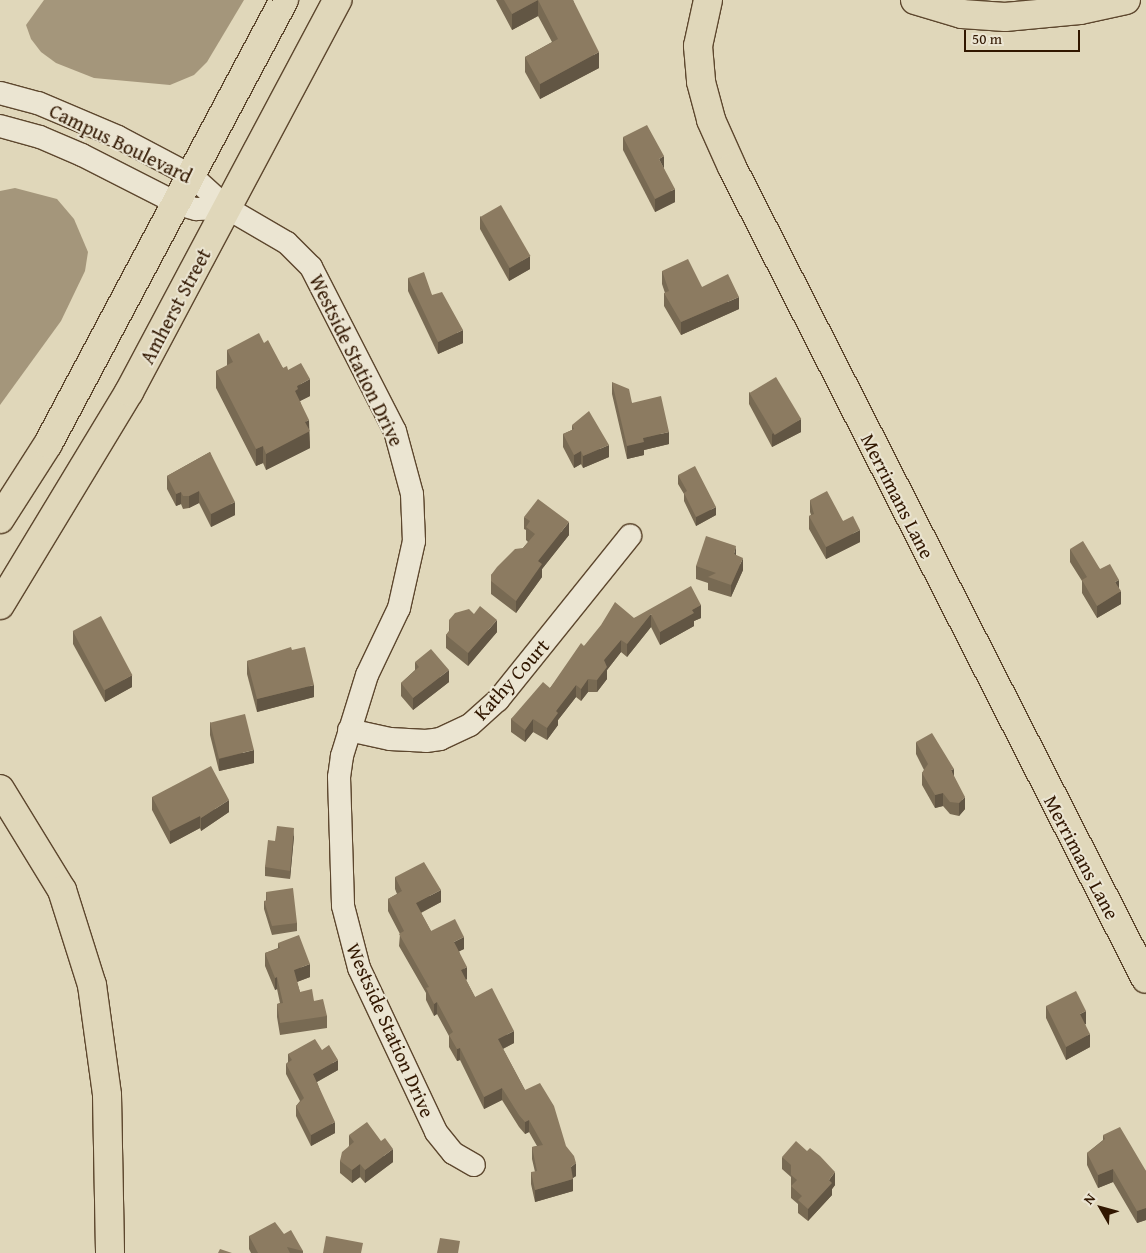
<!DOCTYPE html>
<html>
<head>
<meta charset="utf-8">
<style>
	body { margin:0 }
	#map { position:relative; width:1146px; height:1253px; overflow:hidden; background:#e0d7ba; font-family:"Gentium Book Plus",serif }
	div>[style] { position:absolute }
	.water>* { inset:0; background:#a4967b }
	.roads { filter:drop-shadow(1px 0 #5d472e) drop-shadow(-1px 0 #5d472e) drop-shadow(0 1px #5d472e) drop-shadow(0 -1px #5d472e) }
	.minor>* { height:22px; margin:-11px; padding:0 11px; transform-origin:11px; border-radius:11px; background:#ebe5d2 }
	.major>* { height:28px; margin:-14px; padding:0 14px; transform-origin:14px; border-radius:14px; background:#e0d7ba }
	.highway>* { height:28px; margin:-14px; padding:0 14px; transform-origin:14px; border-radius:14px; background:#e0d7ba }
	.wall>* { inset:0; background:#786a53 }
	.shaded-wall>* { inset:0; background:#625644 }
	.building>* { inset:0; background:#8c7b61; transform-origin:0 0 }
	span { translate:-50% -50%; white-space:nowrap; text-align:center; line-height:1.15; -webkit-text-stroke:4px #ebe5d2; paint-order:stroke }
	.street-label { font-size:20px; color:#311700 }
	.north { position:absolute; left:1076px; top:1183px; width:50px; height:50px; -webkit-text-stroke:4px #ebe5d2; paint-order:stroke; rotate:308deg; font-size:14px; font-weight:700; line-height:20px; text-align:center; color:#311700 }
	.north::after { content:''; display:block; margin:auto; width:18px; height:22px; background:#311700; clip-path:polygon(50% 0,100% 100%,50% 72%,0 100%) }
	.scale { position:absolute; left:964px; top:30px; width:116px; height:22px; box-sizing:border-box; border:2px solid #311700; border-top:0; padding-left:6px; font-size:15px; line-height:18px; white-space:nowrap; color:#311700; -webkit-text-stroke:4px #ebe5d2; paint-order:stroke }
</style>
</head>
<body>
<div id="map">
	<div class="water">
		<div style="clip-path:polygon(44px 0,244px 0,207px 62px,194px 75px,170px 85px,94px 78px,56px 63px,41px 52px,31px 39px,26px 25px)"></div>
		<div style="clip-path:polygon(15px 188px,57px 199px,74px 219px,88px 252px,85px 271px,61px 321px,0 405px,0 191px)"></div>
	</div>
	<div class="roads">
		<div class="minor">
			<div style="left:0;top:93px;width:39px;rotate:15deg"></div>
			<div style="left:38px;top:103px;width:87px;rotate:23deg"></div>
			<div style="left:118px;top:137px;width:84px;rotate:27.8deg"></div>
			<div style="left:192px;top:176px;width:47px;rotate:42.4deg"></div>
			<div style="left:227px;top:208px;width:69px;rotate:30.3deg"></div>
			<div style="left:287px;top:243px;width:34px;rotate:45deg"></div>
			<div style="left:311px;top:267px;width:184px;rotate:62.9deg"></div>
			<div style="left:395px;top:431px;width:65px;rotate:74.9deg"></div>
			<div style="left:412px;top:494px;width:47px;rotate:87.6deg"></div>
			<div style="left:414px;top:541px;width:69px;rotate:102.6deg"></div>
			<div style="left:399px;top:608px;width:74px;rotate:115.5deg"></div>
			<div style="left:367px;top:675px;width:85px;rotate:107.2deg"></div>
			<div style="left:342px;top:756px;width:21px;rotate:98deg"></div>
			<div style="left:339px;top:777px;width:129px;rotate:88.2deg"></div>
			<div style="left:343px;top:906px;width:64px;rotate:75.5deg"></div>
			<div style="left:359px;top:968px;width:181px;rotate:64.8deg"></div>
			<div style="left:436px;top:1132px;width:27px;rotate:51deg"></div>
			<div style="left:453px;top:1153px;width:24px;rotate:30deg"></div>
			<div style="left:0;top:126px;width:41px;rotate:15.4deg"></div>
			<div style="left:40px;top:137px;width:46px;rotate:23.2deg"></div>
			<div style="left:82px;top:155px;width:108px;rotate:27deg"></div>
			<div style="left:178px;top:204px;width:19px;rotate:16deg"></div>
			<div style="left:196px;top:209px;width:31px;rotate:-2deg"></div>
			<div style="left:349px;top:730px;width:42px;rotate:12.4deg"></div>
			<div style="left:390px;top:739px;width:36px;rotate:3deg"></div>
			<div style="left:426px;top:741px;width:14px;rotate:-8deg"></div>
			<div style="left:440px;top:739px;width:33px;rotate:-25deg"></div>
			<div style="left:470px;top:725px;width:38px;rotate:-42deg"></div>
			<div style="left:498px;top:700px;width:211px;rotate:-51.2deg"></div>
		</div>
		<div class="major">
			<div style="left:708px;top:0;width:47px;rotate:102.3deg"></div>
			<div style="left:698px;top:46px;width:36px;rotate:85deg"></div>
			<div style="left:701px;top:82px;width:39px;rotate:75deg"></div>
			<div style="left:711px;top:120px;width:51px;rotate:65.9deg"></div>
			<div style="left:732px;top:167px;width:911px;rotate:62.99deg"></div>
			<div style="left:915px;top:0;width:49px;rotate:16.6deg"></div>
			<div style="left:962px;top:14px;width:43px;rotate:4deg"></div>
			<div style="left:1005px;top:17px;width:75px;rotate:-5.3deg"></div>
			<div style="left:1080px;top:10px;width:47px;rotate:-12.3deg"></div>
			<div style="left:0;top:519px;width:89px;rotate:-57.4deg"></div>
			<div style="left:48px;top:444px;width:503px;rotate:-62.01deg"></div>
			<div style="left:0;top:605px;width:249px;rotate:-58.8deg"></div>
			<div style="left:129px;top:392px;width:444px;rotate:-62deg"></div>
		</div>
		<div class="highway">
			<div style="left:0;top:789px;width:119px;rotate:58.5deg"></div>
			<div style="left:62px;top:890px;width:100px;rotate:72.5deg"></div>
			<div style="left:92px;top:985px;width:111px;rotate:82.2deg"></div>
			<div style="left:107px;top:1095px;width:158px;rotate:88.9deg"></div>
		</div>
	</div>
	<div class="wall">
		<div style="clip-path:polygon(496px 0,573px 0,599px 68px,540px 99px,525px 72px,525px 57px,552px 42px,538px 16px,512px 30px)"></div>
		<div style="clip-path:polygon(623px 137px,664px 169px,675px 202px,655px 212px,623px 150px)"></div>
		<div style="clip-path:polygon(480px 216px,530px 269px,509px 281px,480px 229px)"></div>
		<div style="clip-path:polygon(662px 271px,702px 287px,739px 309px,681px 335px,664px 306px,664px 293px,665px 293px,662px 284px)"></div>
		<div style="clip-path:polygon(408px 278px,432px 295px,463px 343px,438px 354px,408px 291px)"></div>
		<div style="clip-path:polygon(264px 343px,283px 368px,288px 370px,310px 396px,300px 401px,309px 430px,310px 448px,266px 470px,263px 463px,256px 466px,216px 388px,216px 371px,227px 366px,227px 350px)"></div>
		<div style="clip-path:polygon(612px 382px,632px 403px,669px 444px,644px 450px,644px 455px,627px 459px,612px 394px)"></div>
		<div style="clip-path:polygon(749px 392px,801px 432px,772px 447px,749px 404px)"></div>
		<div style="clip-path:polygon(572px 425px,609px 457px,583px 468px,581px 464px,574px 468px,563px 447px,563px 434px,572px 430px)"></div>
		<div style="clip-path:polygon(210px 452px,235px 515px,211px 527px,199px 503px,189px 508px,183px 509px,181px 504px,176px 506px,167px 489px,167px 476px)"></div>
		<div style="clip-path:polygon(678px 475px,716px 515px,696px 526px,684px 501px,684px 494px,678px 484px)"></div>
		<div style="clip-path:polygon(810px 500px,843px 521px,860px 542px,826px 559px,809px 529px,809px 516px,811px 515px,810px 512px)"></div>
		<div style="clip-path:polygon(524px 517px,569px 535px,542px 569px,542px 577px,516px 613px,491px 594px,491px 575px,523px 548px,528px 542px,526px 540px,526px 530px,524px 529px)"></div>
		<div style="clip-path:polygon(1070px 549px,1100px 569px,1119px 589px,1121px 604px,1097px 618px,1082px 593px,1082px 581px,1070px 562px)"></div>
		<div style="clip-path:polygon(736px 555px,743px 570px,731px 597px,708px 590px,708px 583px,696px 579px,696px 566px)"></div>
		<div style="clip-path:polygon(701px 605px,701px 618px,694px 621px,694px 626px,660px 645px,651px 627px,627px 657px,621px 652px,607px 670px,607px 679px,597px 692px,588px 692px,581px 701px,576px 697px,558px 720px,558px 725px,547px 740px,533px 732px,525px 742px,511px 732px,511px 719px,550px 688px,584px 646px,634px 618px)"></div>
		<div style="clip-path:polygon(449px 620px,497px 632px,468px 666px,446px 648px,446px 635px,449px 631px)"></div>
		<div style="clip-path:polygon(73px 631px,132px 687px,105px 702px,73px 644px)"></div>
		<div style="clip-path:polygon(292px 650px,314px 697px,257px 712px,247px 674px,247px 661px)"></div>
		<div style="clip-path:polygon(415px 662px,449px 682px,413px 710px,401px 696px,401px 683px,415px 670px)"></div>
		<div style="clip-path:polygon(210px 722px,254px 763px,219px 771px,210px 735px)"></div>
		<div style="clip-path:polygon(916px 742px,954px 777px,965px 809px,959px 816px,950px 814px,943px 806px,935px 808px,922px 785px,922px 773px,924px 770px,916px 754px)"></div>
		<div style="clip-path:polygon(152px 797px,229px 812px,201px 831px,200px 828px,170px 844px,152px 810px)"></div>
		<div style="clip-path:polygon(294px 836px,290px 879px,265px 876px,265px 867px,275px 841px)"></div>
		<div style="clip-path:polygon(395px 877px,441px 902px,421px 913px,431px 931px,464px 949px,459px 951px,467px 979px,466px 980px,475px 997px,514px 1043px,503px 1049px,525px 1090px,576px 1176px,573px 1178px,573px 1191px,535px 1202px,531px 1184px,531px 1172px,535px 1172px,532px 1159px,532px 1147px,537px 1146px,529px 1132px,525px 1134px,519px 1127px,502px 1100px,484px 1109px,460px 1060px,457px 1061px,449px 1047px,449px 1036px,437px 1014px,434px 1016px,426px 1000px,426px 993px,399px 946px,400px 934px,388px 911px,388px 899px,397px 894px,395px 889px)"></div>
		<div style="clip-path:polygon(266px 892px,297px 923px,297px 931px,272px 935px,264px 909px,264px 901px,266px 901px)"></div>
		<div style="clip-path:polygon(278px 943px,310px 977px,297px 982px,300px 992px,314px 1001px,327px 1016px,327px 1028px,280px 1035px,277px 1017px,277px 1004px,280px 1003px,277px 989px,275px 990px,265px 966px,265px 953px,278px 948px)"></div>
		<div style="clip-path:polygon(1046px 1006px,1086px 1024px,1085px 1024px,1090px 1047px,1066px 1060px,1046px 1018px)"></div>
		<div style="clip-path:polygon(322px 1050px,338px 1070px,317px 1082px,335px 1133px,311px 1146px,296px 1116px,296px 1106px,300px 1101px,286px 1074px,286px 1064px,288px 1062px,288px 1054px)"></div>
		<div style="clip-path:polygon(349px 1135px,393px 1162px,365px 1183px,360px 1177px,352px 1183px,340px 1173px,340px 1161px,349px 1146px)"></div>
		<div style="clip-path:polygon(1103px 1135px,1146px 1171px,1146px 1220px,1137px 1223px,1113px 1182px,1098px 1188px,1087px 1165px,1087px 1153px,1103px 1140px)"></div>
		<div style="clip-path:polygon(782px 1157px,835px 1185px,832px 1189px,832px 1195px,808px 1221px,798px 1213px,798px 1204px,791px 1198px,791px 1177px,782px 1169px)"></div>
		<div style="clip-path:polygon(284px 1234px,303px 1251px,303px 1253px,251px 1253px,249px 1249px,249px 1236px)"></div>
	</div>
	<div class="shaded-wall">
		<div style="clip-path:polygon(538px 0,538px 16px,512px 30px,512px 14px)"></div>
		<div style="clip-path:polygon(599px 52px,599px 68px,540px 99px,540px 84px)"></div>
		<div style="clip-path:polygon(664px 156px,664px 169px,659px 159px)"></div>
		<div style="clip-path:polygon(675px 189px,675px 202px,655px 212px,655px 199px)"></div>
		<div style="clip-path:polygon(530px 256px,530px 269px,509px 281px,509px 268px)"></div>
		<div style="clip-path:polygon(739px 297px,739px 309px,681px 335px,681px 322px)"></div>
		<div style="clip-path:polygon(463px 330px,463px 343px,438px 354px,438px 342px)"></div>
		<div style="clip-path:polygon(310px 379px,310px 396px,298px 402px,295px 391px,297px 386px)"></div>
		<div style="clip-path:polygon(801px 419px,801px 432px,772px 447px,772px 434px)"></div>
		<div style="clip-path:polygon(309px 420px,310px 448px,266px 470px,266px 454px,305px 422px)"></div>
		<div style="clip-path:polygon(669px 432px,669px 444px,644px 450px,644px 455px,627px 459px,627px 446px,643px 438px)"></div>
		<div style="clip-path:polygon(609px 445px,609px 457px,583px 468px,583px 456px)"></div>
		<div style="clip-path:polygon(263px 446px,263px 463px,256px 466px,256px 449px)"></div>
		<div style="clip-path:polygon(581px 451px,581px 464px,574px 468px,574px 455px)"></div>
		<div style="clip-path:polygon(199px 491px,199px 503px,189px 508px,189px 496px)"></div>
		<div style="clip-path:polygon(181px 492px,181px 504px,176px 506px,176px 494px)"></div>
		<div style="clip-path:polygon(235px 502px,235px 515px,211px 527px,211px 514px)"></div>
		<div style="clip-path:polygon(716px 507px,716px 515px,696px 526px,696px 517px)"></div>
		<div style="clip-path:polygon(569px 522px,569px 535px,542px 569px,542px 577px,516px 613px,516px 601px,538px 561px)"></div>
		<div style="clip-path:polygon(860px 530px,860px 542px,826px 559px,826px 547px)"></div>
		<div style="clip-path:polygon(736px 546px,736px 558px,734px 554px)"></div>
		<div style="clip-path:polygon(743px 558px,743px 570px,731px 597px,731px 585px)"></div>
		<div style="clip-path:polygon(1119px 580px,1119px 592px,1115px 582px)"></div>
		<div style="clip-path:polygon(1121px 591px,1121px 604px,1097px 618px,1097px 606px)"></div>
		<div style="clip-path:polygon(701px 605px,701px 618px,694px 621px,694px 626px,660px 645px,660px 632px,692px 610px)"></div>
		<div style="clip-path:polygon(651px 614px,651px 627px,627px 657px,627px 644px)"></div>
		<div style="clip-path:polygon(497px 620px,497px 632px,468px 666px,468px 653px)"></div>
		<div style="clip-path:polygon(621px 640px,621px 652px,607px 670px,607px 679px,597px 692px,597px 680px,604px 660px)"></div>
		<div style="clip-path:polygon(449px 670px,449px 682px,413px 710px,413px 698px)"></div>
		<div style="clip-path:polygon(132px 675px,132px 687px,105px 702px,105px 690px)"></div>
		<div style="clip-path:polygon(588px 679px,588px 692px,581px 701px,581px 689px)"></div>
		<div style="clip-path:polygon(314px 685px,314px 697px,257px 712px,257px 699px)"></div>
		<div style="clip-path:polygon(576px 685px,576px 697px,558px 720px,558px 725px,547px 740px,547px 728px,556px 711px)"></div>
		<div style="clip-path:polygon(533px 719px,533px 732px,525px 742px,525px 730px)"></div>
		<div style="clip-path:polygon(254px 750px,254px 763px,219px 771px,219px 759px)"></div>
		<div style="clip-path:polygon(954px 769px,954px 781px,951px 770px)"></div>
		<div style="clip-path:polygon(943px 793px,943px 806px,935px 808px,935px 795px)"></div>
		<div style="clip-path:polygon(965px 797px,965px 809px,959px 816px,959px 803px)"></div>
		<div style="clip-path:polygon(229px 800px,229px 812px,201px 831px,201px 818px)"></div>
		<div style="clip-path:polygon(200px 816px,200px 828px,170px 844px,170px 831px)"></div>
		<div style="clip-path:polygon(294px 828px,294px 836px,290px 879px,290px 871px)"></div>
		<div style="clip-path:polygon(441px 890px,441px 902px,416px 915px,416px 903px)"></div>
		<div style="clip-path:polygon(464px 937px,464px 949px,454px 954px,454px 942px)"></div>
		<div style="clip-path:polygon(310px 964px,310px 977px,294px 983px,294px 970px)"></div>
		<div style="clip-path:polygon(467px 967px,467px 979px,461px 983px,461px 970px)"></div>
		<div style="clip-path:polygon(277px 977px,277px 989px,275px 990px,275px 978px)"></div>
		<div style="clip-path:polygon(437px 1002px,437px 1014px,434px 1016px,434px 1004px)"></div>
		<div style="clip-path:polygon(1086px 1011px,1086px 1024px,1080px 1027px,1080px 1014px)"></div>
		<div style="clip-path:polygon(514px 1031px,514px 1043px,498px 1051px,498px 1039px)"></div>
		<div style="clip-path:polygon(1090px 1034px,1090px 1047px,1066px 1060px,1066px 1047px)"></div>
		<div style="clip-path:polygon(460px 1048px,460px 1060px,457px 1061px,457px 1049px)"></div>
		<div style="clip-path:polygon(338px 1060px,338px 1070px,313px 1084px,313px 1074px)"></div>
		<div style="clip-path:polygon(502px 1088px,502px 1100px,484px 1109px,484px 1097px)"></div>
		<div style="clip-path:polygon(529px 1120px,529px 1132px,525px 1134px,525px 1122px)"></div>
		<div style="clip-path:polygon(335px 1122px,335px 1133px,311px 1146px,311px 1135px)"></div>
		<div style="clip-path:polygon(393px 1149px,393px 1162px,365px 1183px,365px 1170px)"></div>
		<div style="clip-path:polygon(576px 1163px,576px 1176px,571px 1179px,571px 1167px)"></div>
		<div style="clip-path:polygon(360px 1164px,360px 1177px,352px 1183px,352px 1170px)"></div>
		<div style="clip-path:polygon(1113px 1169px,1113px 1182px,1098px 1188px,1098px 1175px)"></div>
		<div style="clip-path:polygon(835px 1172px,835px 1185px,832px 1189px,832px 1195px,808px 1221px,808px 1209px,829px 1180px)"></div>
		<div style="clip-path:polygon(573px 1179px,573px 1191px,535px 1202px,535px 1190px)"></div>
		<div style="clip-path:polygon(1146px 1208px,1146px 1220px,1137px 1223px,1137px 1211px)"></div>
	</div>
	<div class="building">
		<div style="clip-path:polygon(504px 0,538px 0,512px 14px)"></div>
		<div style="clip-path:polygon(538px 0,573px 0,599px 52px,540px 84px,525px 57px,558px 39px)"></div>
		<div style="clip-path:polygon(647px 125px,664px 156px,659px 159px,675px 189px,655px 199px,623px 137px)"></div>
		<div style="left:501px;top:205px;width:59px;height:24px;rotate:60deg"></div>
		<div style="clip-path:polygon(688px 259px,702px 287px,728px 274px,739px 297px,681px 322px,664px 293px,669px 291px,662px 271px)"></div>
		<div style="clip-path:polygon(424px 272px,432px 295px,442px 292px,463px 330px,438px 342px,408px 278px)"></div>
		<div style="clip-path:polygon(259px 333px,264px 343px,268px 340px,283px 368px,287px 366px,288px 370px,301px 363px,310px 379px,297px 386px,298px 389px,295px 391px,309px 420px,305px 422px,310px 431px,266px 454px,263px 446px,256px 449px,216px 371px,233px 362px,227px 350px)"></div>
		<div style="left:776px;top:377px;width:49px;height:31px;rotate:59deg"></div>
		<div style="clip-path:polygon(612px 382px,629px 389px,632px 403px,661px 396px,669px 432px,643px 438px,644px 442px,627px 446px)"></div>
		<div style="clip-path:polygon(589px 411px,609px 445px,583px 456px,581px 451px,574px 455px,563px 434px,574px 429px,572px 425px)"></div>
		<div style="clip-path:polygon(210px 452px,235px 502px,211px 514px,199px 491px,189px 496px,183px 496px,181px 492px,176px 494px,167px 476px)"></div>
		<div style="clip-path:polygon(695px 466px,716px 507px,696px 517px,684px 493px,687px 491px,678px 475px)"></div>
		<div style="clip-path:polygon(827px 491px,843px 521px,853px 516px,860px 530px,826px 547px,809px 516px,814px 514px,810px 500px)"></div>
		<div style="clip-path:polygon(538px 499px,569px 522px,538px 561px,542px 564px,516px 601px,491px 581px,491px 575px,497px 567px,515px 549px,523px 548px,535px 534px,526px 527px,530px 521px,524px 517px)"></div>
		<div style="clip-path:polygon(706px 536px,736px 546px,734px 554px,743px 558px,731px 585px,708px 577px,716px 573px,696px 566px)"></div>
		<div style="clip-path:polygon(1083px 541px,1100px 569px,1110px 564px,1119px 580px,1115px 582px,1121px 591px,1097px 606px,1082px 580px,1087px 577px,1070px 549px)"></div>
		<div style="clip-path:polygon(691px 586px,701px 605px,692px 610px,694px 613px,660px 632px,651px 614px,627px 644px,621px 640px,604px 660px,607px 667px,597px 680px,588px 679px,581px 689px,576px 685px,556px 711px,558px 713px,547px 728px,533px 719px,525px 730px,511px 719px,543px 682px,550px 688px,581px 643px,584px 646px,601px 625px,615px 602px,634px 618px)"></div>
		<div style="clip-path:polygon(480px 606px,497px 620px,468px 653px,446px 635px,450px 630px,449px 620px,455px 613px,469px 609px,474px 614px)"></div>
		<div style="left:101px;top:616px;width:67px;height:32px;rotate:62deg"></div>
		<div style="clip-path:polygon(291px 647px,292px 650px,305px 647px,314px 685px,257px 699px,247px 661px)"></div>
		<div style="clip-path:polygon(431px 649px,449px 670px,413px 698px,401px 683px,419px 667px,415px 662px)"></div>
		<div style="left:245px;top:714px;width:37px;height:36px;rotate:76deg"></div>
		<div style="clip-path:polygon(932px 733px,954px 769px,951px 770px,965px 797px,959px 803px,950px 802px,943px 793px,935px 795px,922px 773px,928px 764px,916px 742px)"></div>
		<div style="clip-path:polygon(211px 766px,229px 800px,201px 818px,200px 816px,170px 831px,152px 797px)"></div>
		<div style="clip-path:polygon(277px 826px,294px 828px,290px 871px,265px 867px,268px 840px,275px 841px)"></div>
		<div style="clip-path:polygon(424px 862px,441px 890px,416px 903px,431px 931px,455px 919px,464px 937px,454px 942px,467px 967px,461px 970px,475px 997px,492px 988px,514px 1031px,498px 1039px,525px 1090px,540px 1083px,554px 1106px,566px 1146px,574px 1156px,576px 1163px,571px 1167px,573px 1179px,535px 1190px,531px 1172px,537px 1171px,532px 1147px,543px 1145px,529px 1120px,525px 1122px,519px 1115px,502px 1088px,484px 1097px,460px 1048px,457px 1049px,449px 1035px,453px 1032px,437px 1002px,434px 1004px,426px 988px,429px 987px,399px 934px,404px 931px,388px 899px,402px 891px,395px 877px)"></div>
		<div style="clip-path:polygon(293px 888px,297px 923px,272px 926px,264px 901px,267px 900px,266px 892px)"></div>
		<div style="clip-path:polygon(299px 935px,310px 964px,294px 970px,300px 992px,312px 989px,314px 1001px,323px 999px,327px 1016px,280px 1023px,277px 1004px,283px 1003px,277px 977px,275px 978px,265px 953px,280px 948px,278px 943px)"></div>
		<div style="clip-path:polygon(1076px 991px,1086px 1011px,1080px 1014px,1090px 1034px,1066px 1047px,1046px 1006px)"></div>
		<div style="clip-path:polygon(315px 1039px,322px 1050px,329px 1045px,338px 1060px,313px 1074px,335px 1122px,311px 1135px,296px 1106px,304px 1098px,286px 1064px,292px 1060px,288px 1054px)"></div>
		<div style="clip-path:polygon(367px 1122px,381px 1141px,385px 1138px,393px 1149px,365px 1170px,360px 1164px,352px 1170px,340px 1161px,342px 1152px,354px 1142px,349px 1135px)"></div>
		<div style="clip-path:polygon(1120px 1127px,1146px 1171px,1146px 1208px,1137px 1211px,1113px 1169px,1098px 1175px,1087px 1153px,1105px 1139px,1103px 1135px)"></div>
		<div style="clip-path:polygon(796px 1141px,807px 1151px,810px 1148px,820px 1156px,835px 1172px,829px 1180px,832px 1183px,808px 1209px,798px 1200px,802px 1196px,791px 1186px,797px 1180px,791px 1175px,791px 1165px,782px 1157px)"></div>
		<div style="clip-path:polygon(275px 1222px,284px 1234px,291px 1230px,303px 1251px,287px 1247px,290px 1253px,258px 1253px,249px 1236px)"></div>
		<div style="clip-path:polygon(326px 1236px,363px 1243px,361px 1253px,323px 1253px)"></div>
		<div style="clip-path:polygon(440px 1238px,460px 1241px,458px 1253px,437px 1253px)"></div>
		<div style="clip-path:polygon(220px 1249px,232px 1253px,218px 1253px)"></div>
	</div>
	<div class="street-label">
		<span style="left:121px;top:143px;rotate:26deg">Campus Boulevard</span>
		<span style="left:175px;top:306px;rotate:-62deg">Amherst Street</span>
		<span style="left:357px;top:360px;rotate:64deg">Westside Station Drive</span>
		<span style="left:898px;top:496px;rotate:63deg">Merrimans Lane</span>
		<span style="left:511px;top:679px;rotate:-48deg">Kathy Court</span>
		<span style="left:1082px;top:857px;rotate:62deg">Merrimans Lane</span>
		<span style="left:391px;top:1030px;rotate:66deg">Westside Station Drive</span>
	</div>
	<div class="north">N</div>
	<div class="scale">50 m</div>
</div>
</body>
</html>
